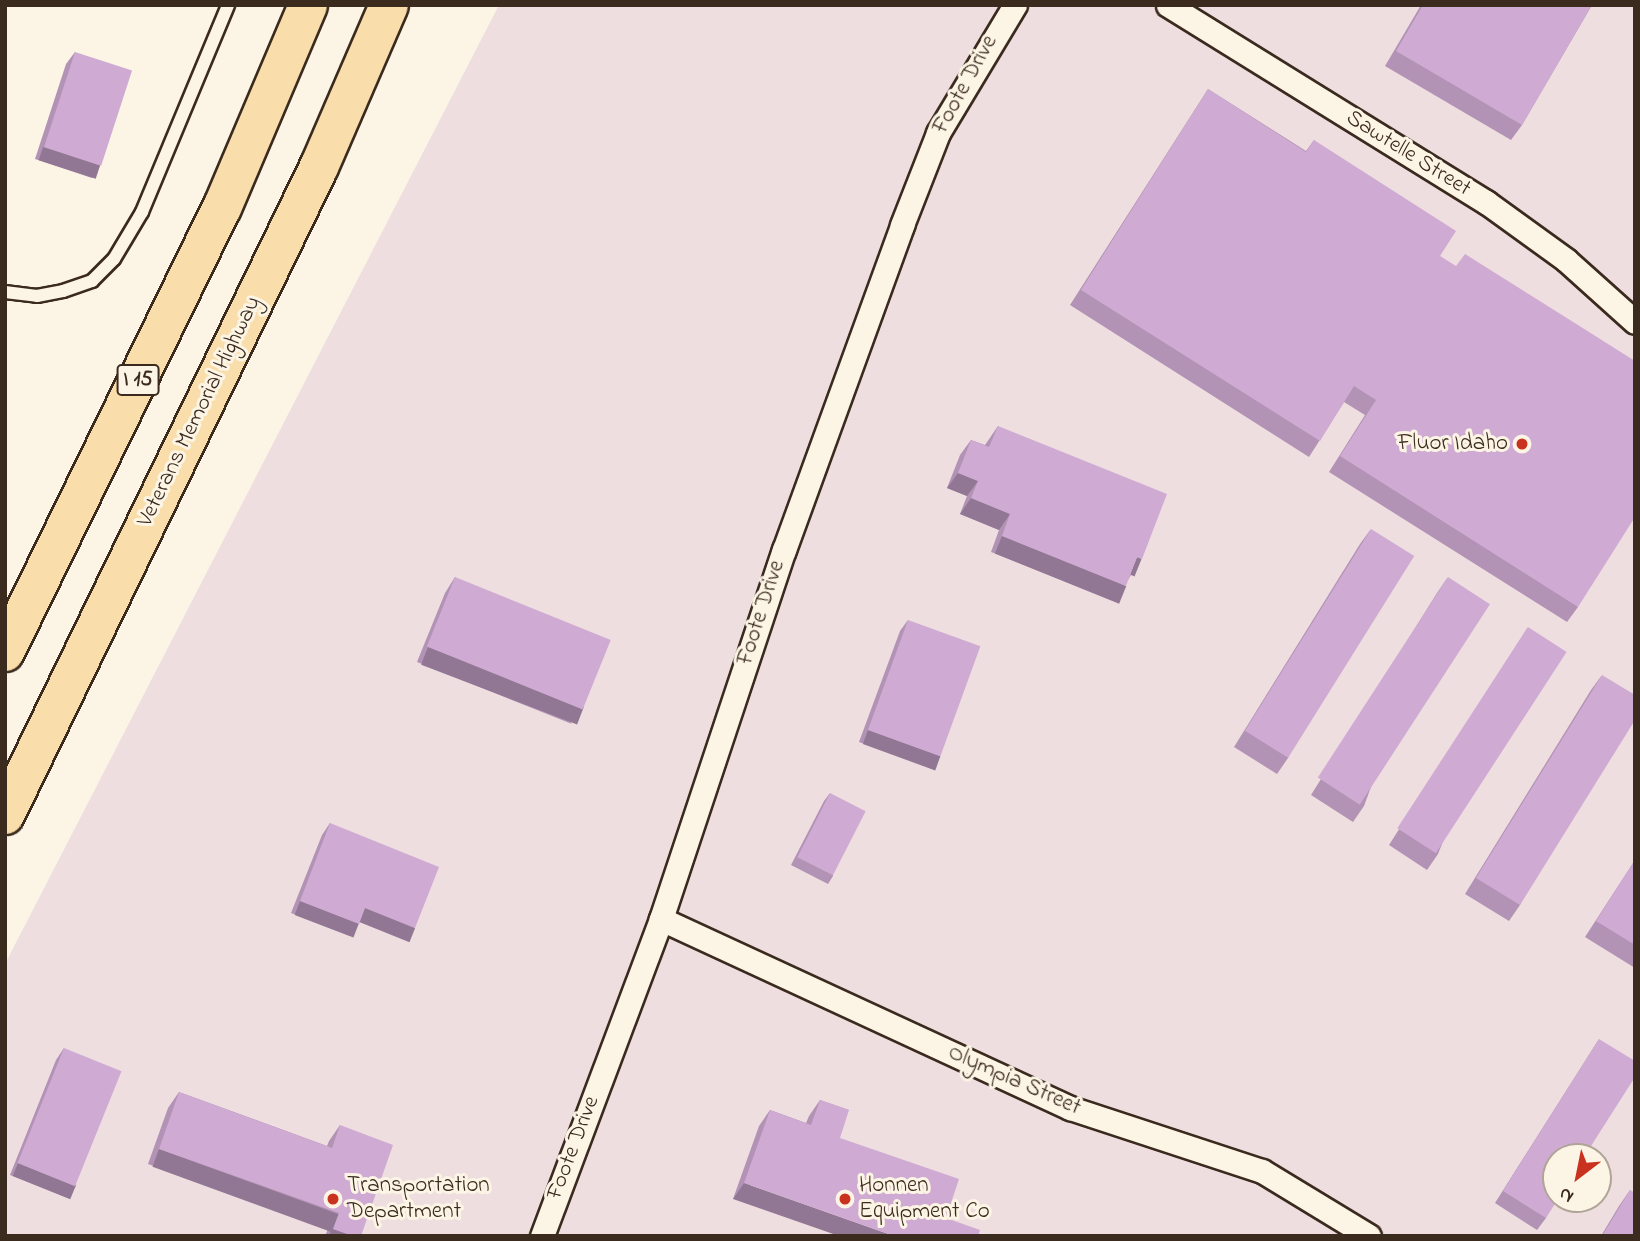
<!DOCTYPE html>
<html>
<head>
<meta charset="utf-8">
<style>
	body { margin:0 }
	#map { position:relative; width:1640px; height:1241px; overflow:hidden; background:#fcf5e5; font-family:"Indie Flower",sans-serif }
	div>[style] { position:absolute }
	.built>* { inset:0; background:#eedee0 }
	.roads { filter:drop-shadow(2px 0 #3b2a1e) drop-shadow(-2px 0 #3b2a1e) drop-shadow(0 2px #3b2a1e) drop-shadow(0 -2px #3b2a1e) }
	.lane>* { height:12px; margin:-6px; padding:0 6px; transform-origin:6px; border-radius:6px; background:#fcf5e5 }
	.street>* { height:23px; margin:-11.5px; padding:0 11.5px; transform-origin:11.5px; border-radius:11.5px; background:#fcf5e5 }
	.highway>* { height:38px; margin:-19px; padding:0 19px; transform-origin:19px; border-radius:19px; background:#f9deab }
	.wall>* { inset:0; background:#b292b5 }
	.shaded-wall>* { inset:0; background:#917794; transform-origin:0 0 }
	.building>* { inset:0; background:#cfaad3; transform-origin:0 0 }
	.dots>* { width:19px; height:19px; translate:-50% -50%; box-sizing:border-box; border:4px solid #fcf5e5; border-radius:50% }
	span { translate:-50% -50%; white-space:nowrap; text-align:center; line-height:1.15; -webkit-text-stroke:6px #fcf5e5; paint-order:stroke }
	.shield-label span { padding:2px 5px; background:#fcf5e5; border:2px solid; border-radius:5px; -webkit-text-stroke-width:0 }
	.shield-label { font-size:21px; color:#3b2a1e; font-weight:700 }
	.street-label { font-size:23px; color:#3b2a1e }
	.poi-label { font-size:23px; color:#3b2a1e }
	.right { translate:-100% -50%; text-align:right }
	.left { translate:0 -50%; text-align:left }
	.frame { position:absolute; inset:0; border:7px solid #3b2a1e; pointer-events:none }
	.north { position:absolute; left:1542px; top:1143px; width:70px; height:70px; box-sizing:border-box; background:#fcf5e5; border:2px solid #afa495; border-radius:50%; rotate:212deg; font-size:19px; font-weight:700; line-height:28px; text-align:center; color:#3b2a1e }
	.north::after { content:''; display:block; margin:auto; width:24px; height:32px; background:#c8321e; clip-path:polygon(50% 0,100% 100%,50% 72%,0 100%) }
</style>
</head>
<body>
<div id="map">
	<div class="built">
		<div style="clip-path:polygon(evenodd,499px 5px,1635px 5px,1635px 1236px,5px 1236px,5px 964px,499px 5px,1556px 1157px,1598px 1157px,1598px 1199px,1556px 1199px,1556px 1157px)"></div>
	</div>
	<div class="roads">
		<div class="lane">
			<div style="left:5px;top:292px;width:32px;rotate:7deg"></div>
			<div style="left:37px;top:296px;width:26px;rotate:-11deg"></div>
			<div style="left:63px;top:291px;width:31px;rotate:-19deg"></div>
			<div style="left:92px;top:281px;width:31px;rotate:-45deg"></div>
			<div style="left:114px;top:259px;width:55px;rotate:-59.2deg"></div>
			<div style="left:142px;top:212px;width:224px;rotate:-67.4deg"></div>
		</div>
		<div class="street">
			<div style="left:1168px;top:5px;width:374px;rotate:31.8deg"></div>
			<div style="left:1486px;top:202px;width:99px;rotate:35.9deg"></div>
			<div style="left:1566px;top:260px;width:93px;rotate:41.9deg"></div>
			<div style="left:661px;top:919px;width:451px;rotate:24.8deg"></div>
			<div style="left:1070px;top:1108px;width:202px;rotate:18.2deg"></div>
			<div style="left:1262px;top:1171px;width:125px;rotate:31.3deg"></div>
			<div style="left:542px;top:1236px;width:339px;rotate:-69.4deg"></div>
			<div style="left:661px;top:919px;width:389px;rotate:-71.6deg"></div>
			<div style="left:784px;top:550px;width:346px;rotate:-70deg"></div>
			<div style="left:902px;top:225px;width:99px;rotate:-68.6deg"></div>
			<div style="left:938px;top:133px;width:149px;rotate:-59deg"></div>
		</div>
		<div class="highway">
			<div style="left:5px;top:652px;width:494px;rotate:-64deg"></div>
			<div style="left:222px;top:208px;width:220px;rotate:-67deg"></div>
			<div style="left:5px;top:815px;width:720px;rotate:-64.15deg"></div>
			<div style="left:319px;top:167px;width:176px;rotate:-66.6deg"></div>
		</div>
	</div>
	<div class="wall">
		<div style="clip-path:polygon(1421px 5px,1592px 5px,1522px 125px,1511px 140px,1385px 66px)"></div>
		<div style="clip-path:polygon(75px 52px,100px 166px,92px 178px,35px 159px,66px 64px)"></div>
		<div style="clip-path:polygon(1208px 89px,1306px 151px,1314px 140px,1440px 256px,1578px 607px,1567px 622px,1329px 472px,1365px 415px,1344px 402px,1309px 457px,1070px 305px)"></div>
		<div style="clip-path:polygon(998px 426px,1131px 575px,1115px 601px,991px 552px,999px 530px,960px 514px,967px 496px,947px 488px,960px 455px,971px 440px,985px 445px)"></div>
		<div style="clip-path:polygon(1371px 529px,1288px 758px,1277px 774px,1234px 747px,1360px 544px)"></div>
		<div style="clip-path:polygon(455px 577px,572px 724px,417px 662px,445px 593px)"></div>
		<div style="clip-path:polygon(1448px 577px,1364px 806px,1353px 822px,1311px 795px,1437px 593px)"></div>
		<div style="clip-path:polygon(908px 620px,940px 756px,931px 768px,859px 742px,900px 631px)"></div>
		<div style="clip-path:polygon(1528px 627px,1438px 854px,1427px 870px,1389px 845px)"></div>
		<div style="clip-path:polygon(1602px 675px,1520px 905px,1509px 921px,1465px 894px,1591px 690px)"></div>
		<div style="clip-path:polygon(830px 793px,833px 876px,828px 884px,791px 865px,824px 801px)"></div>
		<div style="clip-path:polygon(330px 823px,415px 928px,406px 940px,360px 922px,350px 936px,291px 913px,322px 835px)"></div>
		<div style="clip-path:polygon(1635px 860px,1635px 968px,1585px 937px)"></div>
		<div style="clip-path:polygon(1599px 1039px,1546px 1218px,1537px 1230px,1495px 1203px)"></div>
		<div style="clip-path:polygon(64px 1048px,76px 1186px,68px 1198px,10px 1175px,56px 1060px)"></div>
		<div style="clip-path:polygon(179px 1092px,327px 1146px,329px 1141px,340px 1125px,361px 1236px,325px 1236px,328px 1229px,148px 1164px,168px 1108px)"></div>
		<div style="clip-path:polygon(820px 1100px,849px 1110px,733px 1199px,759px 1126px,770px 1110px,806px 1123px,809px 1116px)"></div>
		<div style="clip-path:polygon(1630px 1190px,1635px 1236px,1601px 1236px,1619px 1206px)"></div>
	</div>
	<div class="shaded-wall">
		<div style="left:43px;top:147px;width:60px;height:14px;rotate:18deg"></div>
		<div style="clip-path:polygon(958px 473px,978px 481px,967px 496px,947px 488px)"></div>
		<div style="clip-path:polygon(971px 498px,1010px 514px,999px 530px,960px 514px)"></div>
		<div style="left:1002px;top:536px;width:134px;height:19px;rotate:22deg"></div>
		<div style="left:1137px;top:557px;width:5px;height:19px;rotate:22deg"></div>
		<div style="left:428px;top:647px;width:167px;height:19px;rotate:21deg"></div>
		<div style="left:868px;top:730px;width:77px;height:15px;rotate:20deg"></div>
		<div style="left:300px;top:901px;width:63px;height:15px;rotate:21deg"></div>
		<div style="left:365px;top:908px;width:54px;height:15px;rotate:22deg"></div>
		<div style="left:159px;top:1149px;width:191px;height:19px;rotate:20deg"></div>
		<div style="left:18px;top:1163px;width:62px;height:14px;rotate:22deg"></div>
		<div style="clip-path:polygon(744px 1183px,894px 1236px,839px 1236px,733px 1199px)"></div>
		<div style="clip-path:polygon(333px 1229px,353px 1236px,328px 1236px)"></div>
	</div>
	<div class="building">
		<div style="clip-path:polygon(1423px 5px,1592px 5px,1522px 125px,1396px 51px)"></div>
		<div style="left:75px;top:52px;width:60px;height:100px;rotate:18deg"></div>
		<div style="clip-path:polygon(1208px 89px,1306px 152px,1314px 140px,1456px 231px,1440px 256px,1456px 266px,1465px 254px,1635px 361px,1635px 517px,1578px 607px,1340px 456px,1376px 400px,1354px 386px,1320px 441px,1081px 290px)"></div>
		<div style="clip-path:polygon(998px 426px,1167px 494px,1142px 559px,1137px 557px,1126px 586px,1002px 536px,1010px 514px,971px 498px,978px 481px,958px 473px,971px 440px,989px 447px)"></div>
		<div style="left:1371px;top:529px;width:51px;height:238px;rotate:32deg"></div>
		<div style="left:455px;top:577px;width:168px;height:75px;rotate:22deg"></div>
		<div style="left:1448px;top:577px;width:50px;height:239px;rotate:33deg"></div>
		<div style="left:908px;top:620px;width:77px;height:117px;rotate:20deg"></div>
		<div style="left:1528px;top:627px;width:46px;height:240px;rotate:33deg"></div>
		<div style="clip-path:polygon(1602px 675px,1635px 695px,1635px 720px,1520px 905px,1476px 878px)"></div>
		<div style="left:830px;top:793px;width:40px;height:72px;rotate:27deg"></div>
		<div style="clip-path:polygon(330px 823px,439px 867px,415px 928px,365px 908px,359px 924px,300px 901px)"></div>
		<div style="clip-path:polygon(1635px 860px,1635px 945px,1596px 921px)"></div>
		<div style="clip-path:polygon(1599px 1039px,1635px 1061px,1635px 1077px,1584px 1157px,1556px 1157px,1556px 1199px,1558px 1199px,1546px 1218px,1503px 1191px)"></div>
		<div style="left:64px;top:1048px;width:62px;height:124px;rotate:22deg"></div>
		<div style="clip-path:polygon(179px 1092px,332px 1148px,340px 1125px,393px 1145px,361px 1236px,353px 1236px,333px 1229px,339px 1213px,159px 1149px)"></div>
		<div style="clip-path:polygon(820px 1100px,849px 1110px,840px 1138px,959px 1179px,946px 1218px,980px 1230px,978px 1236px,894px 1236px,744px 1183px,770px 1110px,811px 1125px)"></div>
		<div style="clip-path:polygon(1630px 1190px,1635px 1193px,1635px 1236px,1602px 1236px)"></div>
	</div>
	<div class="dots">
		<div style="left:1522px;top:444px;background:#c8321e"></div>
		<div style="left:333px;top:1199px;background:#c8321e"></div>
		<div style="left:845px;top:1199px;background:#c8321e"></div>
	</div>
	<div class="shield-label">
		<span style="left:138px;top:380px">I 15</span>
	</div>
	<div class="street-label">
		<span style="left:966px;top:85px;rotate:-61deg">Foote Drive</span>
		<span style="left:1408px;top:154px;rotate:32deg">Sawtelle Street</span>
		<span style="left:200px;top:412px;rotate:-64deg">Veterans Memorial Highway</span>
		<span style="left:762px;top:613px;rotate:-72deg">Foote Drive</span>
		<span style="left:1014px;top:1081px;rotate:24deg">Olympia Street</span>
		<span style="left:574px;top:1148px;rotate:-69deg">Foote Drive</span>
	</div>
	<div class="poi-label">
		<span class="right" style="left:1508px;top:444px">Fluor Idaho</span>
		<span class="left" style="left:347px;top:1199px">Transportation<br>Department</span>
		<span class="left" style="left:859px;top:1199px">Honnen<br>Equipment Co</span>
	</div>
	<div class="frame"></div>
	<div class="north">N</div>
</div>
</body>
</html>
